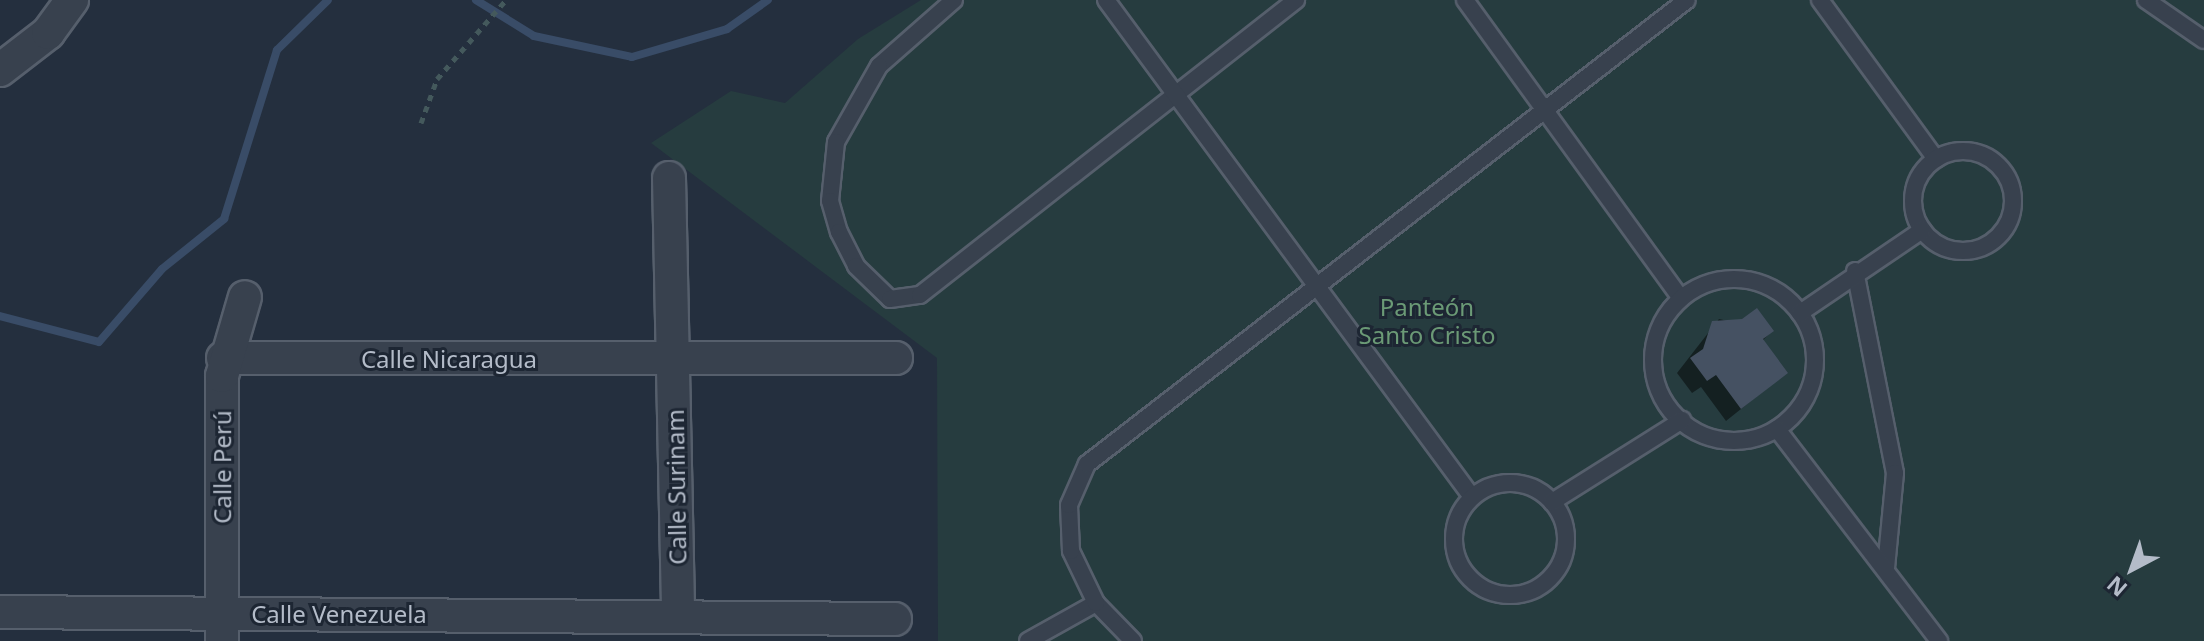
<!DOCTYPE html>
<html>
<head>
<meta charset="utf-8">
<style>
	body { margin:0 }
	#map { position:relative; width:2204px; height:641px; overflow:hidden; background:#242f3e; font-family:"Noto Sans",sans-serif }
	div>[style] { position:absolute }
	.green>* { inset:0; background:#263c3f }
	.shadow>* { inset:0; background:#0007 }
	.stream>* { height:8px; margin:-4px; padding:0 4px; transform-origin:4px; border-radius:4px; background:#394c67 }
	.building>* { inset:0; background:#455162 }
	.path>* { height:5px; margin-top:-2.5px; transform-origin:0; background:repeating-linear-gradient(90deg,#44595c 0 6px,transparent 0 12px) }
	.roads { filter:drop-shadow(2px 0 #565f6c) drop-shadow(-2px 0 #565f6c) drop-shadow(0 2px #565f6c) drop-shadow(0 -2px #565f6c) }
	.service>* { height:16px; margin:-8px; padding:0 8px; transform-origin:8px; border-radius:8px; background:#38414e }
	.service>.ring { margin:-8px; padding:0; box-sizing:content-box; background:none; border:16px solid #38414e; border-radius:50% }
	.minor>* { height:32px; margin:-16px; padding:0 16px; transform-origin:16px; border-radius:16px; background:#38414e }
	span { translate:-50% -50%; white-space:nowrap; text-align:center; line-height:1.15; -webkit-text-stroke:6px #1d2633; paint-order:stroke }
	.park-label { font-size:24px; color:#6b9a76 }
	.street-label { font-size:24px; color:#b4bcc9 }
	.north { position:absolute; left:2092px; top:529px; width:80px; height:80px; -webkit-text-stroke:6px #1d2633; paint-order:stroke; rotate:221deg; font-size:22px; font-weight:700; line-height:32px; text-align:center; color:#b4bcc9 }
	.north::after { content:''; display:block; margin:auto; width:28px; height:36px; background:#b4bcc9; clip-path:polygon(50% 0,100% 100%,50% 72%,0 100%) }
</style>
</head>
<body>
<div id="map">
	<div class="green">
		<div style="clip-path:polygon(921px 0,2204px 0,2204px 641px,938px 641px,937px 358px,651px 143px,731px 91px,785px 103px,858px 39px)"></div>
	</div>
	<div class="shadow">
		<div style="clip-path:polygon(1719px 319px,1772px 331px,1762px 341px,1786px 373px,1726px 421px,1701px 387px,1692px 393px,1677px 373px)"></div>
	</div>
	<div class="stream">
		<div style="left:476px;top:0;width:68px;rotate:31.8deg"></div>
		<div style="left:534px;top:36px;width:100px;rotate:12.1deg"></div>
		<div style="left:632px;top:57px;width:99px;rotate:-16.4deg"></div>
		<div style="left:727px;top:29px;width:50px;rotate:-35.3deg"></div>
		<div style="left:0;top:316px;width:102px;rotate:14.7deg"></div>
		<div style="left:99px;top:342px;width:96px;rotate:-49.2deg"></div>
		<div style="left:162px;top:269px;width:80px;rotate:-38.9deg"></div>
		<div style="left:224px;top:219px;width:177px;rotate:-72.6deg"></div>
		<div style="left:277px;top:50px;width:71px;rotate:-44.4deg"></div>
	</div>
	<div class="building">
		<div style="clip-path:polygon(1757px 308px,1774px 331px,1763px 339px,1788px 373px,1741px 409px,1716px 375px,1707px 381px,1690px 358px,1703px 349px,1712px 321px,1742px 319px)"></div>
	</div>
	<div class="path">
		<div style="left:421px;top:123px;width:47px;rotate:-70deg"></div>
		<div style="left:437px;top:79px;width:105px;rotate:-48.9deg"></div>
	</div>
	<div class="roads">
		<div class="service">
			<div style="left:954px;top:0;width:100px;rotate:138.7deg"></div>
			<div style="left:879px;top:66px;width:87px;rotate:119.5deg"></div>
			<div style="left:836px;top:142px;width:59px;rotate:95.8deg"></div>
			<div style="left:830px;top:201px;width:32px;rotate:74deg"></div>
			<div style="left:839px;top:232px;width:38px;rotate:63deg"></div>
			<div style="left:856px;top:266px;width:47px;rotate:44.1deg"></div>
			<div style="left:890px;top:299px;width:30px;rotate:-8deg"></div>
			<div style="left:920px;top:295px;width:478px;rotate:-38.1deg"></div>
			<div style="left:1106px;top:0;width:617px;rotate:53.63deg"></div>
			<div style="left:1465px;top:0;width:368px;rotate:54.1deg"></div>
			<div style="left:1820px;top:0;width:197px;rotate:53.9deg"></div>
			<div style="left:2146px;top:0;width:70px;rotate:34.6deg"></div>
			<div class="ring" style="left:1913px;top:151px;width:84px;height:84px"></div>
			<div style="left:1855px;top:271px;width:206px;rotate:78.8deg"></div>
			<div style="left:1895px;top:473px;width:95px;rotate:95.4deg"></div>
			<div class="ring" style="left:1653px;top:279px;width:146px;height:146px"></div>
			<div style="left:1800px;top:313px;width:148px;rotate:-34.2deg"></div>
			<div style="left:1777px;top:429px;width:267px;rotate:52.6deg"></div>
			<div class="ring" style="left:1454px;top:483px;width:96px;height:96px"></div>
			<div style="left:1552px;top:502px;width:154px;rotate:-32.2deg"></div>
			<div style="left:1028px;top:641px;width:78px;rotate:-29.2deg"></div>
			<div style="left:1133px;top:641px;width:53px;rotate:-134.2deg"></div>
			<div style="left:1096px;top:603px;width:58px;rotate:-115.7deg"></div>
			<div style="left:1071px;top:551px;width:46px;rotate:-92.5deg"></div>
			<div style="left:1069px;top:505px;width:45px;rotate:-66.3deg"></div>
			<div style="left:1087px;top:464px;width:758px;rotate:-37.72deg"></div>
		</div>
		<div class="minor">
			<div style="left:0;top:70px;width:61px;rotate:-37.6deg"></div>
			<div style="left:48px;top:33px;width:41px;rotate:-54deg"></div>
			<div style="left:669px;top:178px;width:437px;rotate:88.8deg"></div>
			<div style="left:223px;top:358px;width:673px"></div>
			<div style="left:0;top:612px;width:895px;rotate:0.45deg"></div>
			<div style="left:222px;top:641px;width:265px;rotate:-90deg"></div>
			<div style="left:222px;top:376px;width:82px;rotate:-73.8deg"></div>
		</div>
	</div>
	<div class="park-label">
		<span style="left:1427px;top:321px">Panteón<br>Santo Cristo</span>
	</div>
	<div class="street-label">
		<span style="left:449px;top:359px">Calle Nicaragua</span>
		<span style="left:222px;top:467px;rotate:-90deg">Calle Perú</span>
		<span style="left:676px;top:487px;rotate:-91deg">Calle Surinam</span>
		<span style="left:339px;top:614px">Calle Venezuela</span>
	</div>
	<div class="north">N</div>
</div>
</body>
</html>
